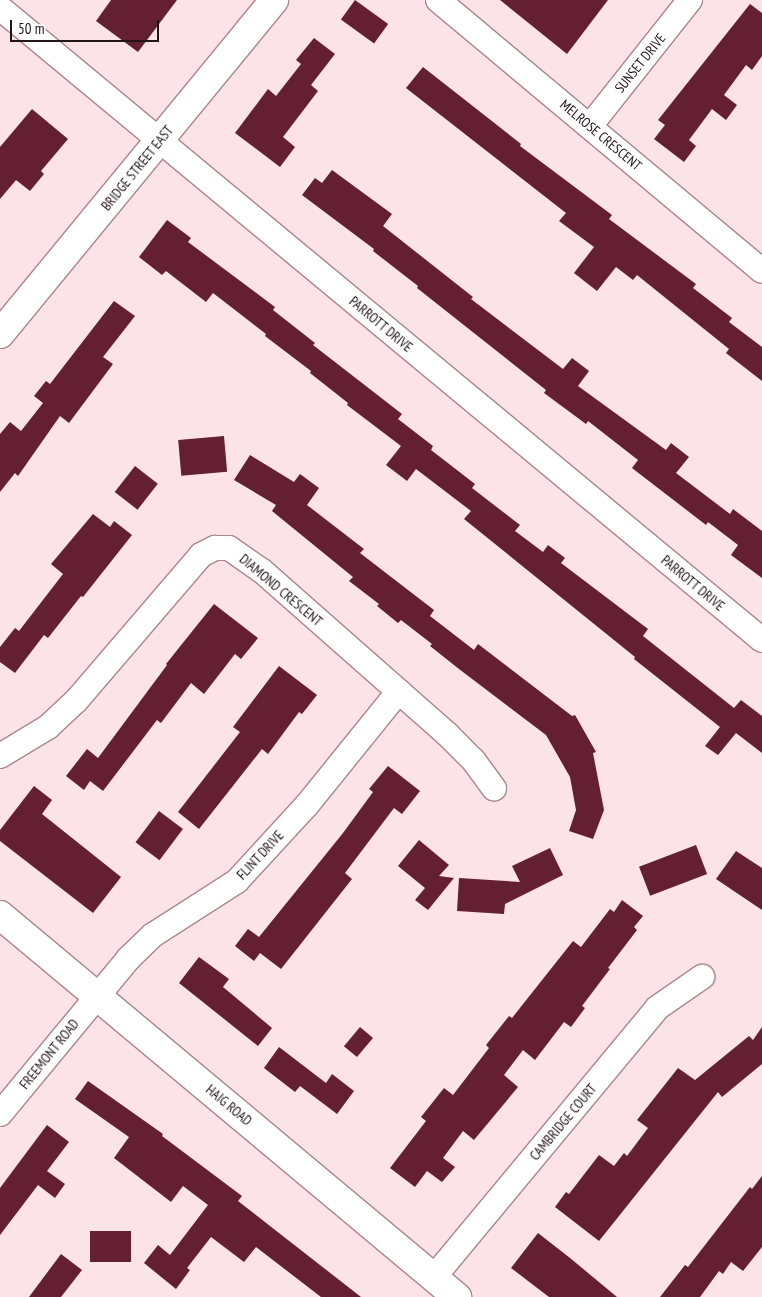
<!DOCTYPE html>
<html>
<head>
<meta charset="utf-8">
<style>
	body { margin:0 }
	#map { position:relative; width:762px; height:1297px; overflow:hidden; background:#fce3e7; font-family:"PT Sans Narrow",sans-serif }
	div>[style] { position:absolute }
	.building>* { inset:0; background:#642032; transform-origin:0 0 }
	.roads { filter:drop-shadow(1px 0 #ab868c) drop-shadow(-1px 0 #ab868c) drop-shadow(0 1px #ab868c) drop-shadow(0 -1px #ab868c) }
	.street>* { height:24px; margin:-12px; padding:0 12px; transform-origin:12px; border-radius:12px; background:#fff }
	.secondary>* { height:28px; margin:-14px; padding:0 14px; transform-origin:14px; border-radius:14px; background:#fff }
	span { translate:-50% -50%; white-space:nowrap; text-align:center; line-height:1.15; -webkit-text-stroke:5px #fff; paint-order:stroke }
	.street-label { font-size:14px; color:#221417 }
	.scale { position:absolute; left:10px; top:20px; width:149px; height:22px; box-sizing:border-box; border:2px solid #221417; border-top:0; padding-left:6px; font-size:15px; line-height:18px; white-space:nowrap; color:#221417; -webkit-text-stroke:4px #fff; paint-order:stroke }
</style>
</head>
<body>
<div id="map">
	<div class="building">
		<div style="clip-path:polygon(111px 0,177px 0,138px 52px,96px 21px)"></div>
		<div style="left:355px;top:0;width:41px;height:24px;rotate:36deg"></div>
		<div style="clip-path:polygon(500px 0,608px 0,567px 54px)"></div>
		<div style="clip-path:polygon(750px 4px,762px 13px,762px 56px,752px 70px,746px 65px,724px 95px,737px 105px,726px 120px,712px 109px,689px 140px,696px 146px,684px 162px,654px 139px,665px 125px,658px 120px)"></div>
		<div style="clip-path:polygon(314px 38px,335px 54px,311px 85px,318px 91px,283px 137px,295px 147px,280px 167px,235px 133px,268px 89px,276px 96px,301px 64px,296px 60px)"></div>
		<div style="clip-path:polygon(423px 67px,521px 144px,520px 146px,612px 215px,609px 219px,696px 284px,693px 288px,732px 318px,729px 322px,762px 347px,762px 381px,726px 353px,729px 349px,637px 275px,633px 280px,616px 267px,597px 291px,574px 273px,594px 247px,559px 221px,566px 213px,406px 88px)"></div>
		<div style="clip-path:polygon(32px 109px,68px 139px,41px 171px,44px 174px,30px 191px,16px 180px,0 199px,0 147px)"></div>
		<div style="clip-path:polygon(332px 170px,392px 214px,383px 226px,473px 297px,471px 299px,563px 369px,572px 358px,589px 371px,578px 386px,666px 450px,671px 443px,689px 457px,676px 473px,730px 514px,733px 509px,762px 531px,762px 578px,731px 555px,738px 545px,708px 522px,706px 525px,632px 468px,638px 460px,588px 421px,586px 424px,544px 393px,546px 390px,417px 288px,418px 286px,373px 251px,374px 249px,302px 195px,315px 178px,322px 183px)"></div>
		<div style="clip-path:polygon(167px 220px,191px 238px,188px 242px,275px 307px,273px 310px,315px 343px,313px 345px,402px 414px,398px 419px,433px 446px,431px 450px,475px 484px,472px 488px,520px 525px,515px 531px,543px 552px,548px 545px,565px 558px,561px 563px,648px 629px,643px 636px,734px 708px,741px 700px,762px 716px,762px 753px,736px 733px,718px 755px,705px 746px,720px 727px,634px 659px,635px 657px,464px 519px,471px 511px,416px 469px,407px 481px,386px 465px,401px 446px,347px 405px,348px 403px,310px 373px,311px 371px,265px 336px,266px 334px,213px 293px,206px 302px,166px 271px,162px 275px,139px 257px)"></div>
		<div style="clip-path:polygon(114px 301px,135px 316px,103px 357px,113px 364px,69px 423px,60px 416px,18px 476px,15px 473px,0 492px,0 434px,10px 422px,21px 431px,43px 403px,34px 396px,46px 381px,50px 384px)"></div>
		<div style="left:224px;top:436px;width:36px;height:46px;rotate:85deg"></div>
		<div style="clip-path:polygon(250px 455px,294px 482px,300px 474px,319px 488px,307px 505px,364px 549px,360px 553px,434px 610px,430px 616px,474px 650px,478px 644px,572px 716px,575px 715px,596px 752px,593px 753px,604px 810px,593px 839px,569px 831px,576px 810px,570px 777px,546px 735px,459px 669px,430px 646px,432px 644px,401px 620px,398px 623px,377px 606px,379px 604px,349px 581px,353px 577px,272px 511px,276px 505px,234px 480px)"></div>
		<div style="left:135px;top:466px;width:29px;height:33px;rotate:38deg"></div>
		<div style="clip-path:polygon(93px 514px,110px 527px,114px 521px,132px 535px,83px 597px,81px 596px,48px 638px,44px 635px,15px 673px,0 662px,0 647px,15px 628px,19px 631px,63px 574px,51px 564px)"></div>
		<div style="clip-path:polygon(214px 604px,258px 638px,241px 659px,235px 654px,204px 694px,191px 683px,161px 723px,157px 720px,103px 791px,90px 781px,84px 790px,66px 776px,87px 749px,98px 758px,167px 665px,166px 664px)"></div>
		<div style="clip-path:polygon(279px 666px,317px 695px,302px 714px,299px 712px,268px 754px,262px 749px,199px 829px,178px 812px,240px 732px,233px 727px)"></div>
		<div style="clip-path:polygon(388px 766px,420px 791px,402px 814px,394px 808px,345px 873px,352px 879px,281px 969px,260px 953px,254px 961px,235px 946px,248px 929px,259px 937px,343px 833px,373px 792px,369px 789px)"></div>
		<div style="clip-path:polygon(34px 786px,52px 800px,42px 814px,121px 877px,93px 913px,0 841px,0 830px)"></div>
		<div style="left:159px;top:811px;width:30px;height:39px;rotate:37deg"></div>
		<div style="clip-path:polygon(419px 840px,449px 865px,439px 876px,454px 878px,428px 910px,415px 900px,425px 888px,398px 866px)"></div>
		<div style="left:696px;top:845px;width:31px;height:61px;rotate:69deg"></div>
		<div style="clip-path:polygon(550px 848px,563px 875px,505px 904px,504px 914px,457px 911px,459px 878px,520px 882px,512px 866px)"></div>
		<div style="clip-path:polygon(736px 851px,762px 868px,762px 910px,716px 879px)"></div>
		<div style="clip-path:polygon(622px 900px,643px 916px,634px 927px,637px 930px,608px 968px,610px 969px,582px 1006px,585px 1008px,571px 1027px,564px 1022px,535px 1060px,523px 1050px,504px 1075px,518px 1087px,474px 1140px,463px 1131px,443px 1158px,455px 1167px,442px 1182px,427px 1171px,415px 1187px,390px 1168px,426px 1121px,421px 1117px,444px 1088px,453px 1095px,489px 1048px,486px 1045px,509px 1016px,512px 1018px,573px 941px,581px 947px,610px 909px,614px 912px)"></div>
		<div style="clip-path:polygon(199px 957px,229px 979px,223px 987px,272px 1028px,258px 1046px,179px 983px)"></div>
		<div style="left:360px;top:1027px;width:17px;height:25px;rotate:40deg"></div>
		<div style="clip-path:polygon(762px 1027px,762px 1064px,722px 1097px,718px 1092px,599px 1241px,555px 1207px,566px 1192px,569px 1194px,599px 1155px,614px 1166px,624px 1153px,627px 1156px,648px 1128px,637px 1120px,678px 1068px,695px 1080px,749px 1036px,753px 1040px)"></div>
		<div style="clip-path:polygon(279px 1047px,326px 1083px,332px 1074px,354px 1091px,337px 1114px,300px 1086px,295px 1092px,264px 1068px)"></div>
		<div style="clip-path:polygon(88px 1081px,163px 1134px,162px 1136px,242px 1196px,238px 1201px,361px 1297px,321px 1297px,256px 1247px,244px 1262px,211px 1237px,187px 1268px,190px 1270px,176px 1289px,144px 1263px,158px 1245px,170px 1255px,208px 1205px,183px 1186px,171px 1202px,114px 1158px,129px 1137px,75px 1099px)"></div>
		<div style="clip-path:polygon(47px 1125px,69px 1142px,47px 1171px,65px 1184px,55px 1198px,38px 1185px,0 1235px,0 1188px)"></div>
		<div style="clip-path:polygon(762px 1176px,762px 1247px,743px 1271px,731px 1262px,723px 1274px,719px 1271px,700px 1297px,660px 1297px,685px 1265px,688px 1267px,750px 1187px,752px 1189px)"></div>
		<div style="left:131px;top:1231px;width:31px;height:41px;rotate:90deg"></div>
		<div style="clip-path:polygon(538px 1233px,570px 1258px,617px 1297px,549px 1297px,511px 1268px)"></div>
		<div style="clip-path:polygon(61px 1254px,82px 1270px,61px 1297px,29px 1297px)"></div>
	</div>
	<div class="roads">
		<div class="street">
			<div style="left:438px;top:0;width:422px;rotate:39.9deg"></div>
			<div style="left:0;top:8px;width:990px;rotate:39.67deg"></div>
			<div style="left:590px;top:126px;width:161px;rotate:-51.6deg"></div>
			<div style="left:0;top:756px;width:56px;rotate:-31.1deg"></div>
			<div style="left:48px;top:727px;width:38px;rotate:-43deg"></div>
			<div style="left:76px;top:701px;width:192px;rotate:-49.4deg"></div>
			<div style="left:201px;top:555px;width:16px;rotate:-27deg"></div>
			<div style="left:215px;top:548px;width:14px"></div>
			<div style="left:229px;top:548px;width:39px;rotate:35deg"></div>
			<div style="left:261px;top:570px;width:248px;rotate:41.4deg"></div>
			<div style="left:447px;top:734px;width:38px;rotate:45deg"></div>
			<div style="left:474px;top:761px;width:34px;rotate:54deg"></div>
			<div style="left:0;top:1114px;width:201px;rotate:-50.4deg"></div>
			<div style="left:128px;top:959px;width:35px;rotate:-44deg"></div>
			<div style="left:153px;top:935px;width:100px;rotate:-32.7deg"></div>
			<div style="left:237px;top:881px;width:103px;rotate:-47.4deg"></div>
			<div style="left:307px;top:805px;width:146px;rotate:-51.1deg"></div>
			<div style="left:434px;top:1277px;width:349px;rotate:-50.3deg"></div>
			<div style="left:657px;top:1008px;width:55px;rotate:-34.6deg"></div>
		</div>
		<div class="secondary">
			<div style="left:0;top:334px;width:432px;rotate:-50.6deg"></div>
			<div style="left:0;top:915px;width:596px;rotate:39.89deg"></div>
		</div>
	</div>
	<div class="street-label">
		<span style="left:640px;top:63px;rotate:-51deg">SUNSET DRIVE</span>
		<span style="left:601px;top:135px;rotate:40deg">MELROSE CRESCENT</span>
		<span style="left:137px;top:168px;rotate:-51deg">BRIDGE STREET EAST</span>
		<span style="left:381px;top:324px;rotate:40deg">PARROTT DRIVE</span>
		<span style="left:693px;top:583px;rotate:40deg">PARROTT DRIVE</span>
		<span style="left:281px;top:590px;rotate:40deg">DIAMOND CRESCENT</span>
		<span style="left:260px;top:855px;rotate:-47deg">FLINT DRIVE</span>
		<span style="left:49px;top:1054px;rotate:-51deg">FREEMONT ROAD</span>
		<span style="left:229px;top:1105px;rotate:40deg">HAIG ROAD</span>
		<span style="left:563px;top:1122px;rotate:-50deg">CAMBRIDGE COURT</span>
	</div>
	<div class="scale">50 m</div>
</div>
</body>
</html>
